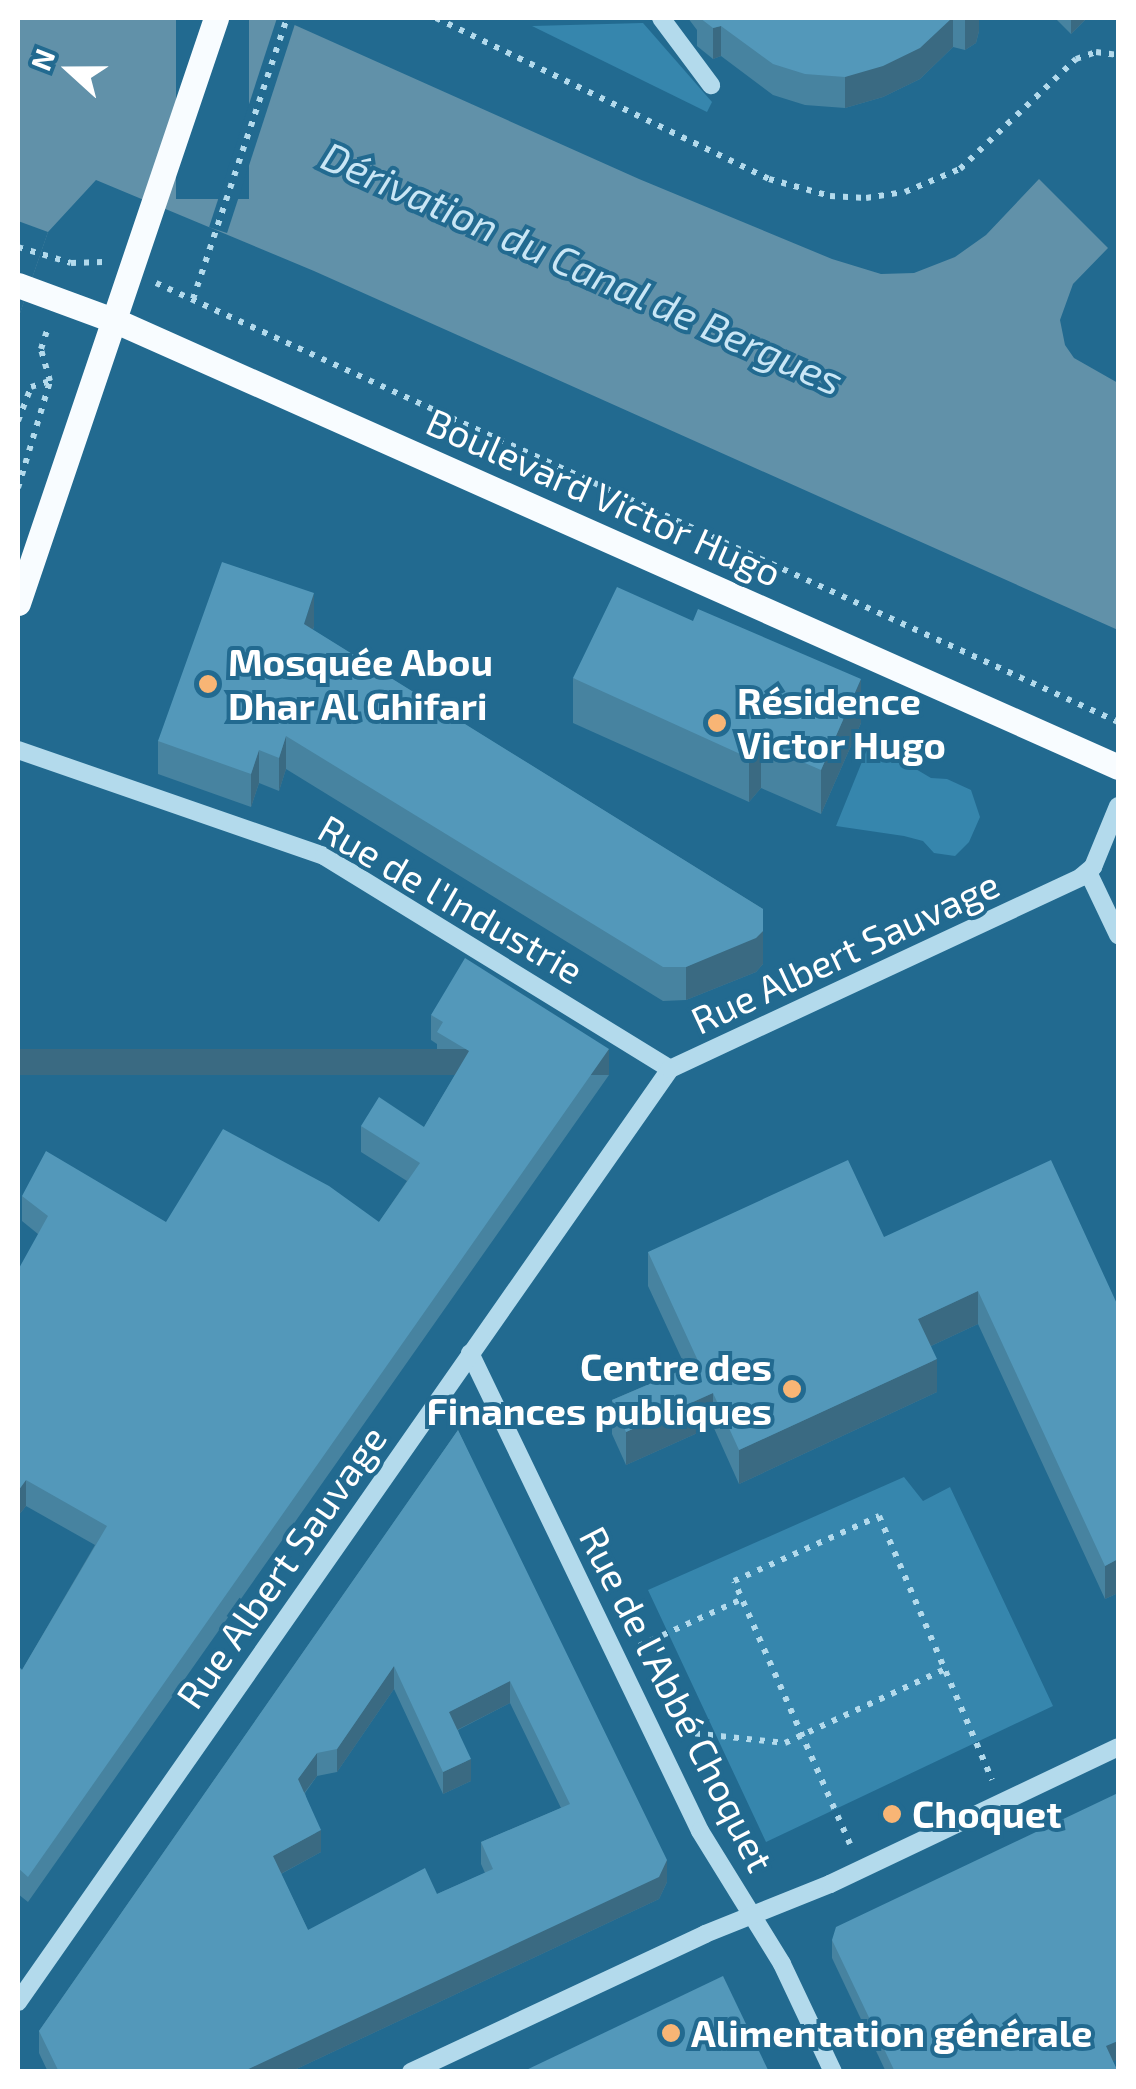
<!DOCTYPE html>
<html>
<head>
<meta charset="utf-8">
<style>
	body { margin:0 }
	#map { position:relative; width:1136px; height:2089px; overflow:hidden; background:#226a90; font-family:"Exo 2",sans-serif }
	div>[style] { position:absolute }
	.green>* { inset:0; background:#3686ad }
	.water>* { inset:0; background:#6191a9 }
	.pier>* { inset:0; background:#226a90; transform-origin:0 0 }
	.path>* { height:6px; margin-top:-3px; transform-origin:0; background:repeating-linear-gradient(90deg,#b3daec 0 5px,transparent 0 13px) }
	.minor>* { height:18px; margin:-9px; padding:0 9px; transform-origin:9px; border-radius:9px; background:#b3daec }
	.major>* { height:25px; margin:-12.5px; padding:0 12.5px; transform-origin:12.5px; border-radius:12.5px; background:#f8fcff }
	.wall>* { inset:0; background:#4783a0 }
	.shaded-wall>* { inset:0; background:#3a6a82; transform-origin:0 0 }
	.building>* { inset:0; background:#5398ba }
	.dots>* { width:28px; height:28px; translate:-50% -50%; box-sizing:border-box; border:5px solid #226a90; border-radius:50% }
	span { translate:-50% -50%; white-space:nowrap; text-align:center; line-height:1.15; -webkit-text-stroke:8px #226a90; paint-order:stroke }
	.street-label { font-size:38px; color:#fff }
	.poi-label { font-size:38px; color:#fff; font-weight:700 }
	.left { translate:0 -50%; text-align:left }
	.right { translate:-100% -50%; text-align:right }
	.water-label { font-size:40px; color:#c9e6f5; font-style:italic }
	.frame { position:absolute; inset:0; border:20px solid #fff; pointer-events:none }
	.north { position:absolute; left:20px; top:20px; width:100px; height:100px; -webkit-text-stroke:8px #226a90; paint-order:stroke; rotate:291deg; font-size:28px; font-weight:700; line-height:40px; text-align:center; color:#fff }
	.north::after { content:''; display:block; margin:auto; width:35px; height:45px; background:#fff; clip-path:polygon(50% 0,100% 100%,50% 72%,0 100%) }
</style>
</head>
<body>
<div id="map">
	<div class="green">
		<div style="clip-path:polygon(643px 23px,712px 102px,707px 112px,532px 26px)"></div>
		<div style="clip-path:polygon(870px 742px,931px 778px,947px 779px,971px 790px,980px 817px,969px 842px,955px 856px,934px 853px,923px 841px,904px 836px,836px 826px)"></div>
		<div style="clip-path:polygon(904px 1477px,923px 1501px,950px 1487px,1053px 1706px,766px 1842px,648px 1590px)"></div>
	</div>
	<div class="water">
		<div style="clip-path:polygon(18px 18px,279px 18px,639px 179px,832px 259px,881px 274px,914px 273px,955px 257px,986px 235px,1039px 179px,1108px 248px,1073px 284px,1060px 320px,1065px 345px,1074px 358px,1118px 383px,1118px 630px,314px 271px,96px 180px,48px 232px,18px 319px)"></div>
	</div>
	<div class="pier">
		<div style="left:176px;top:18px;width:73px;height:181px"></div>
		<div style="left:277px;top:18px;width:19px;height:220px;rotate:18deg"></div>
		<div style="clip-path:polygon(18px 221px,48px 232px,18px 319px)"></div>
	</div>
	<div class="path">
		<div style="left:436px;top:18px;width:370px;rotate:25.8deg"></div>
		<div style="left:769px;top:179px;width:63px;rotate:15.6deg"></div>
		<div style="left:830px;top:196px;width:36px;rotate:3deg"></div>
		<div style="left:866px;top:198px;width:39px;rotate:-9deg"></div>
		<div style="left:905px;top:192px;width:60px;rotate:-22.7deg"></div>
		<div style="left:960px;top:169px;width:160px;rotate:-43.5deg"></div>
		<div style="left:1076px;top:59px;width:21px;rotate:-19deg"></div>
		<div style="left:1096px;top:52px;width:22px;rotate:8deg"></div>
		<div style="left:18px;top:247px;width:55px;rotate:16.8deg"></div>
		<div style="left:71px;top:263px;width:32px;rotate:-2deg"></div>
		<div style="left:156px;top:283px;width:1057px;rotate:24.53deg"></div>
		<div style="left:193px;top:299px;width:296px;rotate:-71.5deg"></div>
		<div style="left:18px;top:421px;width:36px;rotate:-69deg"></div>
		<div style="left:31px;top:387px;width:19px;rotate:-18deg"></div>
		<div style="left:18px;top:488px;width:112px;rotate:-73.3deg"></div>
		<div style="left:50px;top:381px;width:33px;rotate:-106deg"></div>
		<div style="left:41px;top:349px;width:20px;rotate:-72deg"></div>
		<div style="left:639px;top:1646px;width:113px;rotate:-24.5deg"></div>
		<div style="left:682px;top:1732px;width:104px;rotate:6.1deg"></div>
		<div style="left:785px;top:1743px;width:176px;rotate:-24.8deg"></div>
		<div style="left:850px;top:1844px;width:287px;rotate:-113.8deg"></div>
		<div style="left:734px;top:1581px;width:159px;rotate:-24.1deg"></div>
		<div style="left:879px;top:1516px;width:287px;rotate:66.8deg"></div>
	</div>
	<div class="minor">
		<div style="left:661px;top:18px;width:84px;rotate:53.3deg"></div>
		<div style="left:18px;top:750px;width:324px;rotate:19.1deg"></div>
		<div style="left:324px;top:856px;width:406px;rotate:31.6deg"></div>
		<div style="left:1088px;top:872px;width:70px;rotate:64.5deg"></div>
		<div style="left:470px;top:1353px;width:530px;rotate:64.3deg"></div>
		<div style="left:700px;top:1831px;width:156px;rotate:58.3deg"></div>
		<div style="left:782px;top:1964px;width:119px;rotate:64.7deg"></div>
		<div style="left:18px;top:2002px;width:1138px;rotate:-55.05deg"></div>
		<div style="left:670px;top:1069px;width:454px;rotate:-25deg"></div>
		<div style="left:1081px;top:877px;width:16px;rotate:-40deg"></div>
		<div style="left:1093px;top:867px;width:66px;rotate:-67.7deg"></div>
		<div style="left:411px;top:2072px;width:325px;rotate:-25.1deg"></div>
		<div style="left:705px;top:1934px;width:135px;rotate:-21.8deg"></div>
		<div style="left:830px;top:1884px;width:319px;rotate:-25.4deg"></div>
	</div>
	<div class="major">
		<div style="left:18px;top:285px;width:104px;rotate:20.2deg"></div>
		<div style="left:116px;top:321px;width:1097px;rotate:23.99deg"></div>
		<div style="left:18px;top:603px;width:618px;rotate:-71.3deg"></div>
	</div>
	<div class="wall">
		<div style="clip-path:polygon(688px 18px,979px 18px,979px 31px,976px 43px,965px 50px,953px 47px,920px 79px,883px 97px,845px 108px,805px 105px,773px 95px,721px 56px,713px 59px,697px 46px,697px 30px)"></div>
		<div style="clip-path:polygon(1055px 18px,1087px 18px,1071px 34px)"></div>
		<div style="clip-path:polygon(314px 626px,313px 630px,763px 909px,763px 964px,756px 972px,686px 1000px,663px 1001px,286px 769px,279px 791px,259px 783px,251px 807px,158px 774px,158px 741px)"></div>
		<div style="clip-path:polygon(573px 678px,861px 723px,821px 814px,761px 788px,749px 802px,573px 723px)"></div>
		<div style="clip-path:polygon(431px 1015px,609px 1075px,28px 1902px,18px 1894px,18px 1666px,22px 1670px,95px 1545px,26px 1506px,18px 1516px,38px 1234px,22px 1221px,22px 1196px,166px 1222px,379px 1222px,407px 1181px,361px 1152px,361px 1126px,424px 1127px,458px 1070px,437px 1058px,437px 1044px,431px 1040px)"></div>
		<div style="clip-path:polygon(884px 1237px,1118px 1306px,1118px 1593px,1105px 1599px,978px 1324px,931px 1346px,937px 1392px,739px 1484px,713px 1426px,626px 1465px,612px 1434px,612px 1400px,686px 1368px,648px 1286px,648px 1252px)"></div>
		<div style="clip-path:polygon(evenodd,458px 1430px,667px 1882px,659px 1899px,290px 2072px,48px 2072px,39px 2053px,39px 2031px,458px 1430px,394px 1689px,443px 1794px,471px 1781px,458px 1730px,510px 1703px,561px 1808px,481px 1842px,481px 1864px,485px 1873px,437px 1894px,308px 1930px,281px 1874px,321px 1852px,305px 1793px,317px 1776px,337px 1772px,394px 1689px)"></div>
		<div style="clip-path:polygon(832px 1940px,1113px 2062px,1118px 2072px,886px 2072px,832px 1958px)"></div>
	</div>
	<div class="shaded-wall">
		<div style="clip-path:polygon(953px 18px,953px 47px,920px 79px,883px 97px,845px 108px,845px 77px)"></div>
		<div style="clip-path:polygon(967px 18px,979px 18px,979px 31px,976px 43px,965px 50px,965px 19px)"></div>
		<div style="clip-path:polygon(1071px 18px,1087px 18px,1071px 34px)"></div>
		<div style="clip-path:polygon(721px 26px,721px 56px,713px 59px,713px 28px)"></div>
		<div style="clip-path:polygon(314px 593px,314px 626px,304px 658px,304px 624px)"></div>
		<div style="clip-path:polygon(861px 679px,861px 723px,821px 814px,821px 770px)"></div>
		<div style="clip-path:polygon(286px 736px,286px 769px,279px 791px,279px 758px)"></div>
		<div style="clip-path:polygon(761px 744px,761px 788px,749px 802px,749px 758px)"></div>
		<div style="clip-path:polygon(259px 750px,259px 783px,251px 807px,251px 774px)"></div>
		<div style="clip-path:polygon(763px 931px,763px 964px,756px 972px,686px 1000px,686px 967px)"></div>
		<div style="left:609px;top:1049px;width:26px;height:1012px;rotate:90deg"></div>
		<div style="clip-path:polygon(978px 1291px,978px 1324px,918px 1352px,918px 1319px)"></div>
		<div style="clip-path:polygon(937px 1359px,937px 1392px,739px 1484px,739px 1450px)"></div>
		<div style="clip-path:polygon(713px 1393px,713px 1426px,626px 1465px,626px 1432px)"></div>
		<div style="clip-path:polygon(26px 1480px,26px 1506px,18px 1516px,18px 1491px)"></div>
		<div style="clip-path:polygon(1118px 1559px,1118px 1593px,1105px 1599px,1105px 1566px)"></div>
		<div style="clip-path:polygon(394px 1666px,394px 1689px,337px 1772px,337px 1749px)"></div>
		<div style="clip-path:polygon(510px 1681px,510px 1703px,449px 1734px,449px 1712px)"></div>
		<div style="clip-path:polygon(317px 1753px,317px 1776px,298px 1801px,298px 1779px)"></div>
		<div style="clip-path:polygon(471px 1759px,471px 1781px,443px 1794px,443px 1772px)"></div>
		<div style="clip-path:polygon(321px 1830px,321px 1852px,273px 1878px,273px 1856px)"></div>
		<div style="clip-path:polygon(667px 1860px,667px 1882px,659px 1899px,290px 2072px,242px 2072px)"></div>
		<div style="clip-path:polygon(1118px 2041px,1118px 2059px,1106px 2065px,1106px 2046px)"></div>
	</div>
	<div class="building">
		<div style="clip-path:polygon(700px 18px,952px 18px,920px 48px,883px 66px,845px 77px,805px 74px,773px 64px,721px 26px,713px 28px)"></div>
		<div style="clip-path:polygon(222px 562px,314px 593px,304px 624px,763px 909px,763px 931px,756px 938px,686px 967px,663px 967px,286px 736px,279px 758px,259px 750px,251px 774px,158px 741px)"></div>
		<div style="clip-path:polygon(617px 587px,693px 621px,698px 609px,861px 679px,821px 770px,761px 744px,749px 758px,573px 678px)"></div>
		<div style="clip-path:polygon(465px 958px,609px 1049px,28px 1877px,18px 1868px,18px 1666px,22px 1670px,107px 1526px,26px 1480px,18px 1491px,18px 1270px,48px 1216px,22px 1196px,46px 1151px,166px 1222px,223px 1129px,329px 1186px,379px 1222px,420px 1163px,361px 1126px,379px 1097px,424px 1127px,469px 1051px,437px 1032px,443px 1022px,431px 1015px)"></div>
		<div style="clip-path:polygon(848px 1160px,884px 1237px,1051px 1160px,1118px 1306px,1118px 1559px,1105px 1566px,978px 1291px,918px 1319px,937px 1359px,739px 1450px,713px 1393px,626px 1432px,612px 1400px,699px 1363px,648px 1252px)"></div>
		<div style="clip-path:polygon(evenodd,458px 1430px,667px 1860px,659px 1877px,242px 2072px,59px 2072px,39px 2031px,458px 1430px,394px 1666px,443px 1772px,471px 1759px,449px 1712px,510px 1681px,570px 1804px,481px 1842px,493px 1869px,437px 1894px,425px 1868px,308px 1930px,273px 1856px,321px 1830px,298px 1779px,317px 1753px,337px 1749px,394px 1666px)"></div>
		<div style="clip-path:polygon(1118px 1793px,1118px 2041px,1106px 2046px,1118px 2072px,895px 2072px,832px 1940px,836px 1927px)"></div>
		<div style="clip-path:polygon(723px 1976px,769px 2072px,522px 2072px)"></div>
	</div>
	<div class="dots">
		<div style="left:208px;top:684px;background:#f8b575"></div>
		<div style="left:717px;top:723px;background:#f8b575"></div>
		<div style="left:792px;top:1389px;background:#f8b575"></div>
		<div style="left:892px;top:1814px;background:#f8b575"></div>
		<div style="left:671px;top:2033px;background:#f8b575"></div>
	</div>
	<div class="street-label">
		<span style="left:604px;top:497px;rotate:24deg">Boulevard Victor Hugo</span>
		<span style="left:451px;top:899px;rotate:30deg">Rue de l'Industrie</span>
		<span style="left:845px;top:952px;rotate:-25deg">Rue Albert Sauvage</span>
		<span style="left:281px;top:1567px;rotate:-55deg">Rue Albert Sauvage</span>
		<span style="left:677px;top:1699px;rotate:63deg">Rue de l'Abbé Choquet</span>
	</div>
	<div class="poi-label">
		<span class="left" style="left:228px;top:684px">Mosquée Abou<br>Dhar Al Ghifari</span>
		<span class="left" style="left:737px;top:723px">Résidence<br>Victor Hugo</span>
		<span class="right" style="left:772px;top:1389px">Centre des<br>Finances publiques</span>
		<span class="left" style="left:912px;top:1814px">Choquet</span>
		<span class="left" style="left:691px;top:2033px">Alimentation générale</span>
	</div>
	<div class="water-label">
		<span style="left:583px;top:267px;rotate:24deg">Dérivation du Canal de Bergues</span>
	</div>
	<div class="frame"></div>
	<div class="north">N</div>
</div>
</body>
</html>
